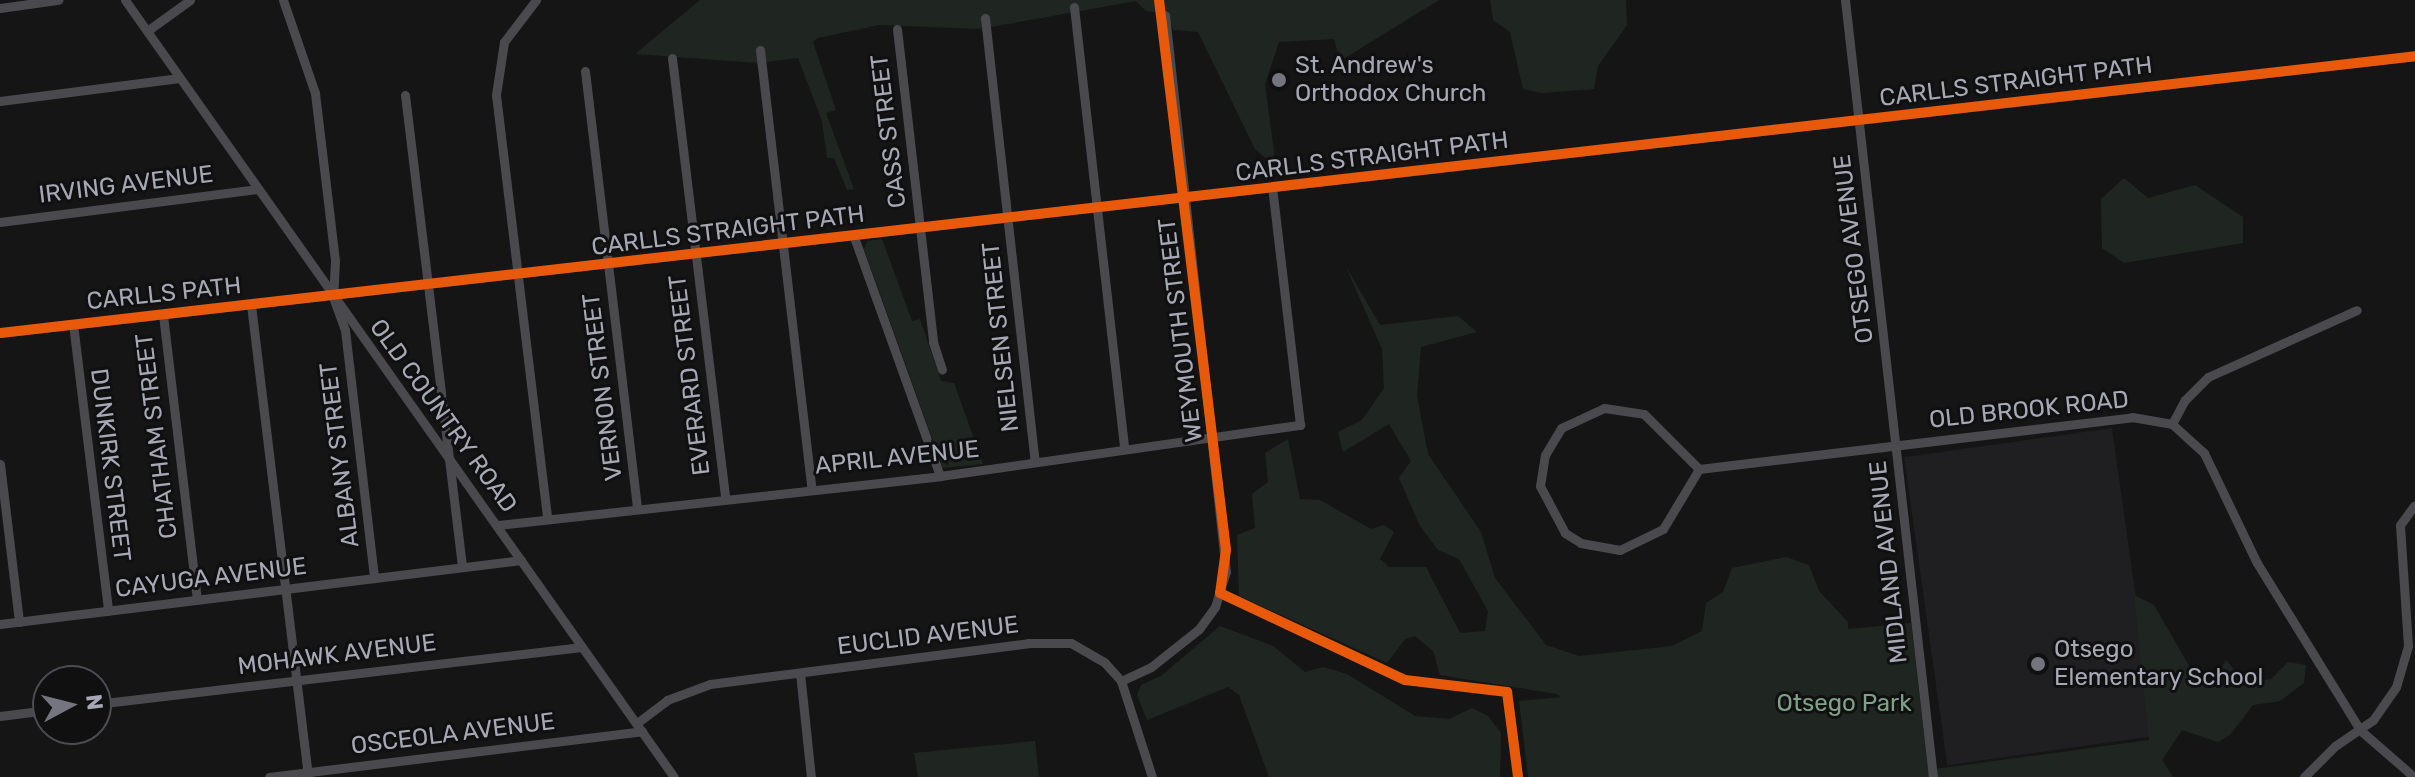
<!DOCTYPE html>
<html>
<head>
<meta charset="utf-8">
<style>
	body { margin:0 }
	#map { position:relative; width:2415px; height:777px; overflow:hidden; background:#151516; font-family:Rubik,sans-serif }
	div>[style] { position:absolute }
	.built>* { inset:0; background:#1f1f21; transform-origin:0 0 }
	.green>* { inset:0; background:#1f2621 }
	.minor>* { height:9px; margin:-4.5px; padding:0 4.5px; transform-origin:4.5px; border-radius:4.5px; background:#4a4a4e }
	.cycleway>* { height:10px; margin:-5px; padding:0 5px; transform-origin:5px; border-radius:5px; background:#e8590c }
	.dots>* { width:22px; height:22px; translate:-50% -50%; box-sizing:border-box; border:4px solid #101011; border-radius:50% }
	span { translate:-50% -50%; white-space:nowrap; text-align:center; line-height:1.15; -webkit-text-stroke:6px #101011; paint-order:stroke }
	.poi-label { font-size:24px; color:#a7a8b6 }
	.left { translate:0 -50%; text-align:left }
	.street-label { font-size:24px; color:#a7a8b6 }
	.park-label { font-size:24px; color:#7ea188 }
	.north { position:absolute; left:32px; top:665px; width:80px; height:80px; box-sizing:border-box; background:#101011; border:2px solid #4c4d53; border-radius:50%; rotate:83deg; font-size:22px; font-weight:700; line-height:32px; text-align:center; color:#a7a8b6 }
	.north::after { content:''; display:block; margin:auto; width:28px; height:36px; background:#74757e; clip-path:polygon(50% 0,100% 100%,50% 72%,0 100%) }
</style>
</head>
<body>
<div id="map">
	<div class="built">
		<div style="left:2112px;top:428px;width:311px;height:210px;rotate:82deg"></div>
	</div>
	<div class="green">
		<div style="clip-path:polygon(700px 0,1439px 0,1340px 61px,1334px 39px,1279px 42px,1265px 84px,1276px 167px,1255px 149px,1198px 32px,1173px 30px,1168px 14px,1146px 11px,1136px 1px,980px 29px,879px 25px,818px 38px,813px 42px,836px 110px,826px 113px,854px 189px,847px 190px,834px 158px,827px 158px,822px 121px,798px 58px,758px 63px,635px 54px)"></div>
		<div style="clip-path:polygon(1490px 0,1626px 0,1627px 25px,1598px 66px,1594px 89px,1542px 93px,1523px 89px,1510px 32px,1493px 20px)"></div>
		<div style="clip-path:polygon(2124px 178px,2148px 198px,2195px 185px,2243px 217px,2243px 243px,2124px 263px,2102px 248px,2101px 199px)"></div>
		<div style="clip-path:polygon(882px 239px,912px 321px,920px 319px,941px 381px,954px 383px,983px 464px,943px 468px,864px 249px,867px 241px)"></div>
		<div style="clip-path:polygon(1345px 265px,1380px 325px,1458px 316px,1477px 332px,1421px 347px,1417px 396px,1428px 454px,1481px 532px,1495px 578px,1546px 645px,1579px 656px,1672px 646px,1702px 631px,1706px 603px,1723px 592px,1732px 568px,1786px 557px,1809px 565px,1819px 591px,1848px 622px,1848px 629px,1911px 623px,1928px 770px,2149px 740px,2134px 595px,2154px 605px,2199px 683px,2215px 679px,2226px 660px,2245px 683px,2271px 679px,2288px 662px,2306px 665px,2304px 683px,2280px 701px,2253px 705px,2230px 735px,2218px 742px,2182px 730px,2162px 760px,2173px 777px,1528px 777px,1519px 701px,1561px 697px,1557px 694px,1440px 675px,1433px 651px,1415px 636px,1405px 639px,1387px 663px,1239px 596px,1237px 535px,1255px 528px,1252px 494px,1268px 482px,1265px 453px,1288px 439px,1300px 499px,1320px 500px,1371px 529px,1384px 525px,1394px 532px,1380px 559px,1389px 567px,1426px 567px,1460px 633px,1485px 631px,1488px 611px,1459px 559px,1438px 550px,1420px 526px,1399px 478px,1411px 461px,1389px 424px,1343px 452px,1338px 432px,1362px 420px,1384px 388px,1382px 349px)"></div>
		<div style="clip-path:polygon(1220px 626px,1273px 646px,1305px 672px,1323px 667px,1347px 674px,1415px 716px,1449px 719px,1472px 708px,1488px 716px,1501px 733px,1500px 777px,1269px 777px,1239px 695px,1228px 687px,1147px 720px,1137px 695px,1141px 685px,1161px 676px)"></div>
		<div style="clip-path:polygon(1035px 741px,1039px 777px,918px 777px,914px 753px)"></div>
	</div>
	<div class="minor">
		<div style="left:125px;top:0;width:951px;rotate:54.76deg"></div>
		<div style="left:283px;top:0;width:98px;rotate:71deg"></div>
		<div style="left:315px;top:93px;width:169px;rotate:83.2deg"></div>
		<div style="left:335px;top:261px;width:36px;rotate:93deg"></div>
		<div style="left:333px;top:297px;width:35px;rotate:70deg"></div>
		<div style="left:345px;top:330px;width:250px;rotate:83.3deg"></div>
		<div style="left:536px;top:0;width:53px;rotate:127.3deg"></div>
		<div style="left:504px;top:42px;width:54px;rotate:98.6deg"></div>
		<div style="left:496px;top:95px;width:427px;rotate:83.1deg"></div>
		<div style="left:1845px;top:0;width:782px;rotate:83.54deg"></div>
		<div style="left:1074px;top:7px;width:443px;rotate:83.5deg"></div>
		<div style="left:0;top:8px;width:59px;rotate:-7.9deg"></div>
		<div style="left:985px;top:18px;width:446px;rotate:83.6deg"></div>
		<div style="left:897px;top:29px;width:315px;rotate:83.4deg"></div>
		<div style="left:933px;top:342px;width:29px;rotate:72deg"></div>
		<div style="left:147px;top:31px;width:53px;rotate:-35.8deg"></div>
		<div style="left:760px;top:50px;width:440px;rotate:83.3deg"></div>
		<div style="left:672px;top:58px;width:441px;rotate:83.1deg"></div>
		<div style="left:585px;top:71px;width:439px;rotate:83.2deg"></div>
		<div style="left:405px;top:95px;width:475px;rotate:83.1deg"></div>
		<div style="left:0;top:101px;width:181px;rotate:-7.3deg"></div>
		<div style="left:0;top:222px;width:259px;rotate:-7.3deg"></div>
		<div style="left:854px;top:237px;width:254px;rotate:70.2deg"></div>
		<div style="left:251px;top:305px;width:475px;rotate:83.1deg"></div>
		<div style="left:163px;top:315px;width:286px;rotate:83.2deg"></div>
		<div style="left:73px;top:324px;width:289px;rotate:83deg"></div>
		<div style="left:0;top:333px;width:2431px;rotate:-6.54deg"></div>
		<div style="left:1604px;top:408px;width:40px;rotate:8.5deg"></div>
		<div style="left:1644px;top:414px;width:78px;rotate:45deg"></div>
		<div style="left:1699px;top:469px;width:70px;rotate:121deg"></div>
		<div style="left:1663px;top:529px;width:48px;rotate:154deg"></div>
		<div style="left:1620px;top:550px;width:40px;rotate:-170deg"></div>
		<div style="left:1581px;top:543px;width:19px;rotate:-148deg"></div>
		<div style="left:1565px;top:533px;width:53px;rotate:-118deg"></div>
		<div style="left:1540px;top:486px;width:31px;rotate:-81deg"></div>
		<div style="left:1545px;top:455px;width:31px;rotate:-59deg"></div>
		<div style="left:1561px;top:428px;width:47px;rotate:-24.9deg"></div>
		<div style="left:2172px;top:424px;width:27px;rotate:-62deg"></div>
		<div style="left:2185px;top:400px;width:33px;rotate:-45deg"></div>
		<div style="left:2208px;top:377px;width:163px;rotate:-24.2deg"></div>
		<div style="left:0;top:464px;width:159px;rotate:83.1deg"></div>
		<div style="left:1699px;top:469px;width:436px;rotate:-6.8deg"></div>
		<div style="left:2132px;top:417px;width:41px;rotate:9.9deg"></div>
		<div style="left:2172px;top:424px;width:43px;rotate:42.2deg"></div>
		<div style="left:2204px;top:453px;width:122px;rotate:64.3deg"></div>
		<div style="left:2257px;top:563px;width:196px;rotate:58.3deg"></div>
		<div style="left:2360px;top:730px;width:72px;rotate:41deg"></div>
		<div style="left:498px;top:525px;width:445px;rotate:-6.3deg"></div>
		<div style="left:940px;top:476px;width:364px;rotate:-8.1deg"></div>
		<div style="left:1300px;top:425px;width:239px;rotate:-96.7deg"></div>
		<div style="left:0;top:624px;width:525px;rotate:-7deg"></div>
		<div style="left:800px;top:673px;width:105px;rotate:84deg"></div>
		<div style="left:1121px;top:681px;width:33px;rotate:-25deg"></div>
		<div style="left:1151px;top:667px;width:61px;rotate:-38.4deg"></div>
		<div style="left:1199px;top:629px;width:27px;rotate:-54deg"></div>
		<div style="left:1215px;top:607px;width:37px;rotate:-73deg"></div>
		<div style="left:1226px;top:572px;width:560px;rotate:-96.25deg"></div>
		<div style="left:1507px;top:692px;width:86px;rotate:82.6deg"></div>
		<div style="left:96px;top:704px;width:489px;rotate:-6.7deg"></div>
		<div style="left:0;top:716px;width:48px;rotate:-7.1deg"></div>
		<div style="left:637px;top:723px;width:38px;rotate:-37deg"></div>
		<div style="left:667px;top:700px;width:46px;rotate:-20.4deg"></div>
		<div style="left:710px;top:684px;width:321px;rotate:-7.3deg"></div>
		<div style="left:1028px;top:643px;width:43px"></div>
		<div style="left:1071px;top:643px;width:39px;rotate:30deg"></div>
		<div style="left:1105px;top:663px;width:24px;rotate:48deg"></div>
		<div style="left:1121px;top:681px;width:101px;rotate:72.1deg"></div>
		<div style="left:269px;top:777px;width:376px;rotate:-7deg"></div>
		<div style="left:2304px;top:777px;width:44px;rotate:-45deg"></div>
		<div style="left:2335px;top:746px;width:46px;rotate:-34.4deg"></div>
		<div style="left:2373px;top:720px;width:40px;rotate:-55.1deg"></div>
		<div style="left:2396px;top:687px;width:43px;rotate:-73.7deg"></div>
		<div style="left:2408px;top:646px;width:121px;rotate:-93.8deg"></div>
		<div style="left:2400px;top:525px;width:24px;rotate:-54deg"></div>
	</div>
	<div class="cycleway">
		<div style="left:1159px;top:0;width:554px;rotate:83.05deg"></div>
		<div style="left:1226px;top:550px;width:43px;rotate:97.9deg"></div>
		<div style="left:1220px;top:593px;width:204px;rotate:25.2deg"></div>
		<div style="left:1405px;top:680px;width:103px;rotate:6.7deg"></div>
		<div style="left:1507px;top:692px;width:86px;rotate:82.6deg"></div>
		<div style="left:0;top:333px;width:2431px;rotate:-6.54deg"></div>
	</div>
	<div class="dots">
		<div style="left:1279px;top:80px;background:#74757e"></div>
		<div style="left:2038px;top:664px;background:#74757e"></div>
	</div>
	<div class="poi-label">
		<span class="left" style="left:1295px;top:80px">St. Andrew's<br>Orthodox Church</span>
		<span class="left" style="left:2054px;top:664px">Otsego<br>Elementary School</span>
	</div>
	<div class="street-label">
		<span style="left:2016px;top:82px;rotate:-7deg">CARLLS STRAIGHT PATH</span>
		<span style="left:889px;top:131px;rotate:-97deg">CASS STREET</span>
		<span style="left:1372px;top:157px;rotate:-7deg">CARLLS STRAIGHT PATH</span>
		<span style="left:126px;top:185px;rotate:-7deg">IRVING AVENUE</span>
		<span style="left:728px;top:231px;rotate:-7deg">CARLLS STRAIGHT PATH</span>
		<span style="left:1854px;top:249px;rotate:-97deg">OTSEGO AVENUE</span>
		<span style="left:164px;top:294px;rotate:-6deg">CARLLS PATH</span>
		<span style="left:1181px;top:330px;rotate:-97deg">WEYMOUTH STREET</span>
		<span style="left:1001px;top:337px;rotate:-96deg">NIELSEN STREET</span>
		<span style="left:690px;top:375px;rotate:-97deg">EVERARD STREET</span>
		<span style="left:603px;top:387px;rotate:-97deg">VERNON STREET</span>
		<span style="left:2029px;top:410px;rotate:-6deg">OLD BROOK ROAD</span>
		<span style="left:443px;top:416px;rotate:54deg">OLD COUNTRY ROAD</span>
		<span style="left:157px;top:436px;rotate:-97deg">CHATHAM STREET</span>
		<span style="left:340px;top:455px;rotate:-97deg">ALBANY STREET</span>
		<span style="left:897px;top:458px;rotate:-6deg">APRIL AVENUE</span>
		<span style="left:110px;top:465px;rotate:83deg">DUNKIRK STREET</span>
		<span style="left:1889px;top:562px;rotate:-96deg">MIDLAND AVENUE</span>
		<span style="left:211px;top:578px;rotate:-7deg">CAYUGA AVENUE</span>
		<span style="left:928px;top:636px;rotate:-7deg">EUCLID AVENUE</span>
		<span style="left:337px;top:655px;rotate:-7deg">MOHAWK AVENUE</span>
		<span style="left:453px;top:734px;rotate:-7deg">OSCEOLA AVENUE</span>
	</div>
	<div class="park-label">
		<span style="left:1844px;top:704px">Otsego Park</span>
	</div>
	<div class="north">N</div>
</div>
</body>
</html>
